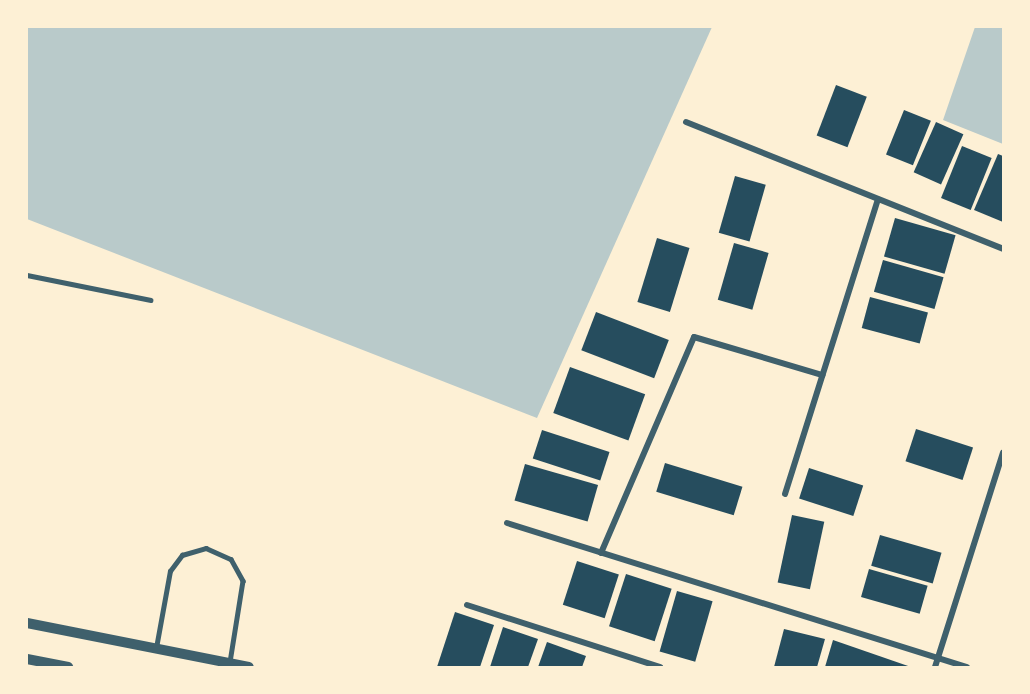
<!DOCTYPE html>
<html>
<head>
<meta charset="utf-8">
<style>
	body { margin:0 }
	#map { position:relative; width:1030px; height:694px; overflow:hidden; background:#fdf0d5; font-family:"Libre Baskerville",serif }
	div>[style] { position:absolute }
	.green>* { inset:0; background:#b9caca }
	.building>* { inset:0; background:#264d5e; transform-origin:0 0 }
	.service>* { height:4.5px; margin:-2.25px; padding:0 2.25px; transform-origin:2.25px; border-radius:2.25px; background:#3f606c }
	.minor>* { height:6px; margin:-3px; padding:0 3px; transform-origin:3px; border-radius:3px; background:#3f606c }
	.tertiary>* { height:10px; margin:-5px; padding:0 5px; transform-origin:5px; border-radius:5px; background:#3f606c }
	span { translate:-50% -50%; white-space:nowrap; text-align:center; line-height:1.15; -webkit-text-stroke:4.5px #fdf0d5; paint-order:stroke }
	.frame { position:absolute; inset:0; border:28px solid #fdf0d5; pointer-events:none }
</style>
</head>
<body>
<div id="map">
	<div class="green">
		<div style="clip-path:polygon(27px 27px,712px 27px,537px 418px,27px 219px)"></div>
		<div style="clip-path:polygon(975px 27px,1003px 27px,1003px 144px,943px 120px)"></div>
	</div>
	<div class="building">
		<div style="left:836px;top:85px;width:33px;height:54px;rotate:21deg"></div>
		<div style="left:904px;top:110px;width:29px;height:48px;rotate:22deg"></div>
		<div style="left:936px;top:122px;width:30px;height:55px;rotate:24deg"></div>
		<div style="left:962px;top:146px;width:32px;height:56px;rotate:22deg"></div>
		<div style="clip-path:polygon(998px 154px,1003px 156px,1003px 222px,974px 210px)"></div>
		<div style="left:735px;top:176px;width:32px;height:59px;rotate:16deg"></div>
		<div style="left:895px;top:218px;width:63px;height:40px;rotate:16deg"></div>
		<div style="left:657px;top:238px;width:34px;height:67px;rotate:17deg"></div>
		<div style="left:734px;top:243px;width:36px;height:59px;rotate:16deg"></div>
		<div style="left:883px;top:260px;width:63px;height:33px;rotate:16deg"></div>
		<div style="left:870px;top:297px;width:60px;height:32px;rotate:15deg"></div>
		<div style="left:596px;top:312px;width:78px;height:41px;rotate:21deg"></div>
		<div style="left:570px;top:367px;width:80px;height:49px;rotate:20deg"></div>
		<div style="left:916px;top:429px;width:60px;height:34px;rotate:18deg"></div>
		<div style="left:542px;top:430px;width:71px;height:30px;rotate:18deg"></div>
		<div style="left:665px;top:463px;width:81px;height:30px;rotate:17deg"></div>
		<div style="left:525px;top:464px;width:76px;height:38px;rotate:16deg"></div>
		<div style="left:809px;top:468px;width:57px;height:32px;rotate:18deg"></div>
		<div style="left:792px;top:515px;width:33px;height:69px;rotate:12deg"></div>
		<div style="left:880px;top:535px;width:64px;height:32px;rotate:16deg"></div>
		<div style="left:577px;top:561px;width:44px;height:46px;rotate:18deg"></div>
		<div style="left:869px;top:569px;width:61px;height:29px;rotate:16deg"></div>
		<div style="left:626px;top:574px;width:48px;height:55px;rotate:18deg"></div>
		<div style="left:677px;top:591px;width:37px;height:63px;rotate:16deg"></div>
		<div style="clip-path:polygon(455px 612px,494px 625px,480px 667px,437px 667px)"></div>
		<div style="clip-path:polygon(503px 627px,538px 639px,528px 667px,490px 667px)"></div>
		<div style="clip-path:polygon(784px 629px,825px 639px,817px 667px,774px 667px)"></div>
		<div style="clip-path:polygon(833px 640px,911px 667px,825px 667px)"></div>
		<div style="clip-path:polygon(547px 642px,586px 656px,582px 667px,538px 667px)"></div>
	</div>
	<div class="service">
		<div style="left:27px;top:275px;width:126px;rotate:11.4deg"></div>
		<div style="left:156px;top:648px;width:78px;rotate:-79.7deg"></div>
		<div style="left:170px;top:571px;width:20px;rotate:-53deg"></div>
		<div style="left:182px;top:555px;width:25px;rotate:-16deg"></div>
		<div style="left:206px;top:548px;width:27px;rotate:24deg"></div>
		<div style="left:231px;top:559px;width:25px;rotate:61deg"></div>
		<div style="left:243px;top:581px;width:82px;rotate:99.1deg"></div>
	</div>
	<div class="minor">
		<div style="left:686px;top:122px;width:341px;rotate:21.8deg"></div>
		<div style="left:785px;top:494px;width:309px;rotate:-72.5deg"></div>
		<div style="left:507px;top:523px;width:482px;rotate:17.4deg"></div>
		<div style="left:601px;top:553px;width:235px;rotate:-66.7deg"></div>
		<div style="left:694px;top:337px;width:134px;rotate:16.5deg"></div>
		<div style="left:467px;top:605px;width:203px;rotate:17.8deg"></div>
		<div style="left:935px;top:667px;width:225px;rotate:-72.4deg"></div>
	</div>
	<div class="tertiary">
		<div style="left:27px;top:623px;width:226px;rotate:11.2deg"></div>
		<div style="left:27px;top:659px;width:42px;rotate:11deg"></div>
	</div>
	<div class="frame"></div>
</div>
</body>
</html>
